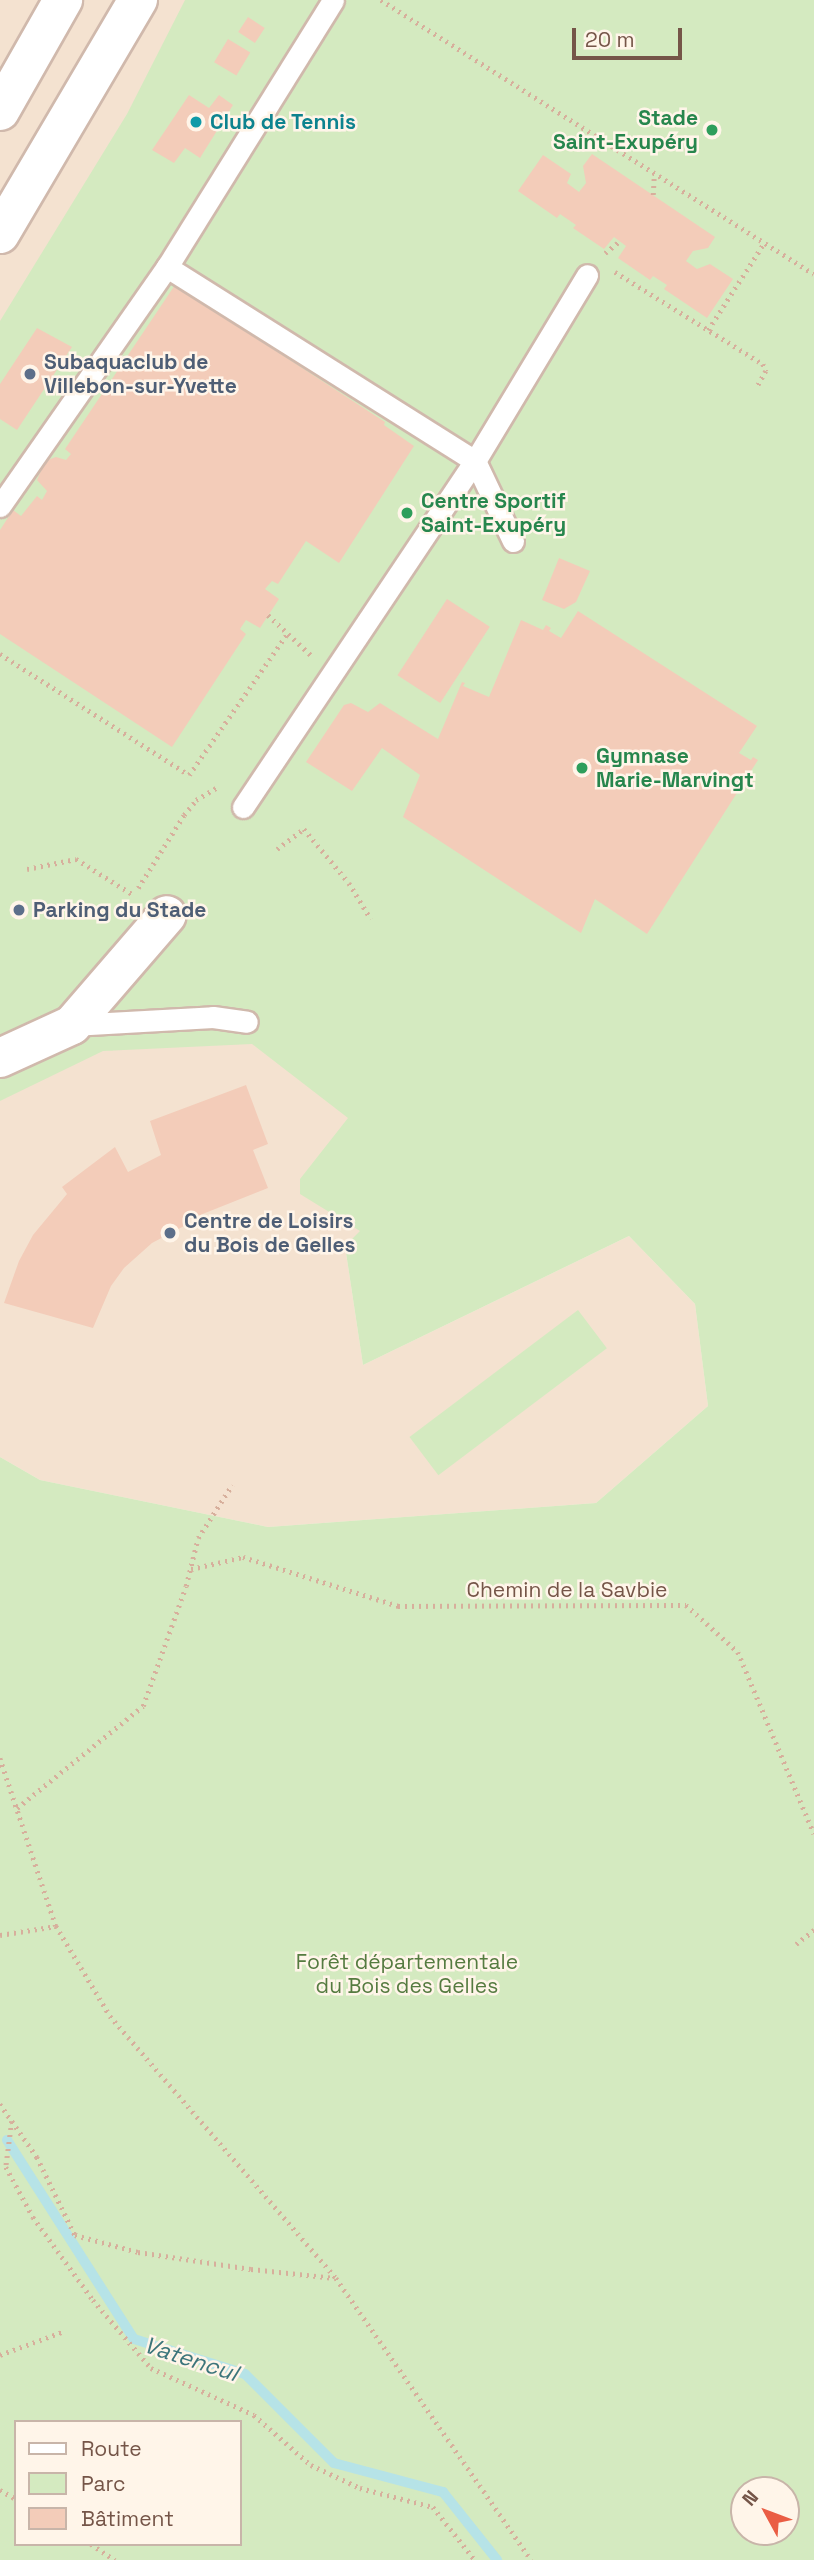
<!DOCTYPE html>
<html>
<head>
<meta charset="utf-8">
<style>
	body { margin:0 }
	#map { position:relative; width:814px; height:2560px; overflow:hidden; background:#fdf0e2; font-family:"Space Grotesk",sans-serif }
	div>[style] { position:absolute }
	.residential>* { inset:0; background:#f4e2d0 }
	.green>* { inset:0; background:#d4eac0; transform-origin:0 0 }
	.stream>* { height:10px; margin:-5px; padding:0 5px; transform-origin:5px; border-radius:5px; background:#b6e3e7 }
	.building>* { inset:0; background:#f3ccb9; transform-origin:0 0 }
	.path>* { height:4.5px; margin-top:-2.25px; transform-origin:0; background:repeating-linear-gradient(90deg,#d7af9c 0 2px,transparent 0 7px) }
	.roads { filter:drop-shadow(2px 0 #d0b9ac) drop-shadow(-2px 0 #d0b9ac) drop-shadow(0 2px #d0b9ac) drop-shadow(0 -2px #d0b9ac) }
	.lane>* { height:21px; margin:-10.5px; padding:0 10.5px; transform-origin:10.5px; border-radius:10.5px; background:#fff }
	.street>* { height:38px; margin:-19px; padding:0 19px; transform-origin:19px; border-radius:19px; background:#fff }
	.secondary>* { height:38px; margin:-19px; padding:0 19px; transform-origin:19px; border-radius:19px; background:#fff }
	.dots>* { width:19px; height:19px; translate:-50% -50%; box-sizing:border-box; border:4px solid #fff5e9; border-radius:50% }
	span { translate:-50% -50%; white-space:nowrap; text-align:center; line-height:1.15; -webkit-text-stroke:5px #fff5e9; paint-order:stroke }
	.leisure-label { font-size:21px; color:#27864d; font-weight:700 }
	.right { translate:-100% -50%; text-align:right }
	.left { translate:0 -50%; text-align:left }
	.culture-label { font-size:21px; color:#0d838f; font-weight:700 }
	.service-label { font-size:21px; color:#4e5e75; font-weight:700 }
	.street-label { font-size:21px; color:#755548 }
	.park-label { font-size:21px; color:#557b40 }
	.water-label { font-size:23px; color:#3c757b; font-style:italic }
	.legend { position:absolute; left:14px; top:2420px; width:228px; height:126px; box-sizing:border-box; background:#fff5e9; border:2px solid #c8b5a9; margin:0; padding:9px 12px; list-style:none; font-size:21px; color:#755548 }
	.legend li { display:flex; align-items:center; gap:14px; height:35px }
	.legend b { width:35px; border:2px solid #c8b5a9 }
	.north { position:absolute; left:730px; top:2476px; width:70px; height:70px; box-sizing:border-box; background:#fff5e9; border:2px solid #c8b5a9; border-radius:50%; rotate:311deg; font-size:19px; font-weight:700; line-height:28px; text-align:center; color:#755548 }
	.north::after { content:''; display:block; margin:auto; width:24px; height:32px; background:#ea5d44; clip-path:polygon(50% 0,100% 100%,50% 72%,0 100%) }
	.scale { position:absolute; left:572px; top:28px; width:110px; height:32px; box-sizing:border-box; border:4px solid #755548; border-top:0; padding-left:9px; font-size:21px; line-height:24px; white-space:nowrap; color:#755548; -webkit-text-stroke:5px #fff5e9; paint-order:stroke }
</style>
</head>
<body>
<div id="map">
	<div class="residential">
		<div style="clip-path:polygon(0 0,814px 0,605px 1006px,345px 1246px,363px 1365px,629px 1236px,695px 1304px,708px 1406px,596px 1503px,268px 1527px,40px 1480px,0 1457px)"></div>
	</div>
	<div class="green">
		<div style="clip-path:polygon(evenodd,185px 0,814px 0,814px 2560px,0 2560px,0 1457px,40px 1480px,268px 1527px,596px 1503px,708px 1406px,695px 1304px,629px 1236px,363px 1365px,345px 1246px,360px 1231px,300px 1194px,300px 1179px,348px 1118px,252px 1044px,103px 1051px,0 1101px,0 321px,127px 114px,185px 0,16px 2422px,240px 2422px,240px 2544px,16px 2544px,16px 2422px,185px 0,744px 2490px,786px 2490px,786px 2532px,744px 2532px,744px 2490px)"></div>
		<div style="left:578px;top:1310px;width:48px;height:211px;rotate:53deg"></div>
	</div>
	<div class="stream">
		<div style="left:7px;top:2140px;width:236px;rotate:57.5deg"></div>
		<div style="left:134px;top:2339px;width:116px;rotate:17.5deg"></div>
		<div style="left:245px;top:2374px;width:126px;rotate:45deg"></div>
		<div style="left:334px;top:2463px;width:113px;rotate:14.9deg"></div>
		<div style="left:443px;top:2492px;width:87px;rotate:51.5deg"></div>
	</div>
	<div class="building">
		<div style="left:248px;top:17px;width:20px;height:18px;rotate:33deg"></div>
		<div style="left:228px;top:39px;width:26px;height:27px;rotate:31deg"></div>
		<div style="clip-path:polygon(189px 95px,209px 108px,219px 95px,233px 105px,200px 158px,185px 148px,174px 163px,152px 150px)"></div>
		<div style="clip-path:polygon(592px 154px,715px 237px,708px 248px,693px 251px,686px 261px,697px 269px,710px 264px,733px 279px,707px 318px,664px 289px,667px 285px,653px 276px,650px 280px,618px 258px,626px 246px,614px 237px,604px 249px,573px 228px,576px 225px,560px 214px,557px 218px,518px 191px,543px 155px,571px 174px,567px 183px,579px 192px,586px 183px,583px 166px)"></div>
		<div style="clip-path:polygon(175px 285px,385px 422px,384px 425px,414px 446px,339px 563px,306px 541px,278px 584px,272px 581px,265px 589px,279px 599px,260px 628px,246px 620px,240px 629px,246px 634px,172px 747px,0 634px,0 530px,13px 510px,21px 516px,37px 496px,42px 500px,47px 491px,37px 480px,45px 461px,56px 457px,66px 460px,71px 454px,65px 449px)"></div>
		<div style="clip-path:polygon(37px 328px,72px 347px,17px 430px,0 419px,0 384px)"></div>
		<div style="clip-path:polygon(559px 558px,590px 571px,576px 602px,564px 609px,542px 600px)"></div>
		<div style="left:447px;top:599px;width:51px;height:91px;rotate:33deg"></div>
		<div style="clip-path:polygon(578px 611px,757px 726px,739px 753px,751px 760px,753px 757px,758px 760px,647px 934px,595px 899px,581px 933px,403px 817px,420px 775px,382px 748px,352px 791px,306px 762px,344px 705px,351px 703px,368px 712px,380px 703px,438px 739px,462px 682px,465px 683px,463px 686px,489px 697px,521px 620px,543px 630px,546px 625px,551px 628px,549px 631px,561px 638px)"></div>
		<div style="clip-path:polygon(246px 1085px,268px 1144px,253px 1150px,268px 1188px,185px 1221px,186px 1225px,152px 1243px,124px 1268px,111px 1286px,93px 1328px,4px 1303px,19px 1261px,33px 1235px,67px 1194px,62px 1187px,115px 1147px,128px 1172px,161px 1155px,150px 1121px)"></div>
	</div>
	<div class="path">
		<div style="left:381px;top:0;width:512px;rotate:32.33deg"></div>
		<div style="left:653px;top:195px;width:20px;rotate:-87deg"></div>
		<div style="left:605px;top:253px;width:19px;rotate:-39deg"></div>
		<div style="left:615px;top:272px;width:174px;rotate:31.9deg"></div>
		<div style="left:763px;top:364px;width:8px;rotate:67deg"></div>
		<div style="left:766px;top:371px;width:18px;rotate:119deg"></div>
		<div style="left:708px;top:330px;width:103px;rotate:-57.2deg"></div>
		<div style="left:268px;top:615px;width:60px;rotate:43deg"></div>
		<div style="left:0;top:654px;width:224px;rotate:32.6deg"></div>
		<div style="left:189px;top:775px;width:172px;rotate:-55.2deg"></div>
		<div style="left:277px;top:849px;width:34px;rotate:-37deg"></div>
		<div style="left:304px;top:829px;width:70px;rotate:50.2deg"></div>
		<div style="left:349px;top:883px;width:42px;rotate:58.6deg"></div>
		<div style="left:27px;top:869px;width:50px;rotate:-11.5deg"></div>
		<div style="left:76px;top:859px;width:66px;rotate:32deg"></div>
		<div style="left:138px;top:888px;width:86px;rotate:-57.8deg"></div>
		<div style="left:184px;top:815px;width:19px;rotate:-51deg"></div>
		<div style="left:196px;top:800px;width:26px;rotate:-31deg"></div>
		<div style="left:191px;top:1569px;width:53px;rotate:-13deg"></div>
		<div style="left:243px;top:1557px;width:163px;rotate:17.5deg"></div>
		<div style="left:398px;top:1606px;width:288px;rotate:-0.2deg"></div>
		<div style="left:686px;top:1605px;width:70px;rotate:42.1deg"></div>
		<div style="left:738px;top:1652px;width:197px;rotate:67.3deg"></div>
		<div style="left:0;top:1758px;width:177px;rotate:71.6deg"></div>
		<div style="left:56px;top:1926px;width:105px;rotate:59deg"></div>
		<div style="left:110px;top:2016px;width:346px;rotate:49.2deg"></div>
		<div style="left:336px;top:2278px;width:343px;rotate:55.3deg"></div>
		<div style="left:17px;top:1808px;width:162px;rotate:-39deg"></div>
		<div style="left:143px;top:1706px;width:127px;rotate:-70.3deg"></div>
		<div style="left:186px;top:1586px;width:49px;rotate:-76deg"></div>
		<div style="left:198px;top:1538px;width:63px;rotate:-57.3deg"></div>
		<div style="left:0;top:1935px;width:57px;rotate:-9.1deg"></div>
		<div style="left:796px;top:1944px;width:23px;rotate:-38deg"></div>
		<div style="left:0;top:2104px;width:65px;rotate:55.1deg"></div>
		<div style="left:37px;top:2157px;width:87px;rotate:64deg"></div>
		<div style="left:75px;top:2235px;width:65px;rotate:15.1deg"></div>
		<div style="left:138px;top:2252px;width:114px;rotate:8.6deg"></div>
		<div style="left:251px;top:2269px;width:84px;rotate:6.1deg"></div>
		<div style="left:12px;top:2121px;width:46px;rotate:97.4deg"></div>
		<div style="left:6px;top:2167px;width:57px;rotate:61.6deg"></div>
		<div style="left:33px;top:2217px;width:102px;rotate:54.1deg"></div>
		<div style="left:93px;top:2300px;width:89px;rotate:49.5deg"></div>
		<div style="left:151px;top:2368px;width:113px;rotate:24.5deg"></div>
		<div style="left:254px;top:2415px;width:76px;rotate:41.3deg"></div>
		<div style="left:311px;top:2465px;width:54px;rotate:25.1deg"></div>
		<div style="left:360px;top:2488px;width:75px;rotate:14.6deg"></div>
		<div style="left:433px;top:2507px;width:68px;rotate:51.6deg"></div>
		<div style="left:0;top:2355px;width:66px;rotate:-20.4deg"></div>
		<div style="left:0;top:2490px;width:18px;rotate:29deg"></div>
		<div style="left:91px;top:2544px;width:29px;rotate:34deg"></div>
	</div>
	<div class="roads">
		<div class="lane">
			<div style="left:0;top:506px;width:292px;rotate:-55.1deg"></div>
			<div style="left:513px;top:541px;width:89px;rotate:-115.4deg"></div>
			<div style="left:475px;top:461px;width:217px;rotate:-58.9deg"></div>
			<div style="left:243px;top:807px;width:417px;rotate:-56.2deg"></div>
			<div style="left:475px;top:461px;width:364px;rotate:-147.8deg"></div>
			<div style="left:167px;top:267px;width:314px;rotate:-58.1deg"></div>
			<div style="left:72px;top:1025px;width:141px;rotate:-3.2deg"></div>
			<div style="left:213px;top:1017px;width:34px;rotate:8deg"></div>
		</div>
		<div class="street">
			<div style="left:0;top:111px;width:128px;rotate:-60.4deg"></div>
			<div style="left:0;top:1058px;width:79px;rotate:-24.6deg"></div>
			<div style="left:72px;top:1025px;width:145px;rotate:-49.2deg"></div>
		</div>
		<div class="secondary">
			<div style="left:0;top:234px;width:272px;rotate:-59.5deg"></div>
		</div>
	</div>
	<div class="dots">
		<div style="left:196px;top:122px;background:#0f9aa8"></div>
		<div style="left:712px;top:130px;background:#2e9e5b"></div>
		<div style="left:30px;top:374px;background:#5c6f8a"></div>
		<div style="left:407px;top:513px;background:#2e9e5b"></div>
		<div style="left:582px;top:768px;background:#2e9e5b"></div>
		<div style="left:19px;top:910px;background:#5c6f8a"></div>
		<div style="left:170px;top:1233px;background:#5c6f8a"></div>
	</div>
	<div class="leisure-label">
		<span class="right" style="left:698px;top:130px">Stade<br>Saint-Exupéry</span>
		<span class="left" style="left:421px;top:513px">Centre Sportif<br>Saint-Exupéry</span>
		<span class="left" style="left:596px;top:768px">Gymnase<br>Marie-Marvingt</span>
	</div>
	<div class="culture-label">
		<span class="left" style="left:210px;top:122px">Club de Tennis</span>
	</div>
	<div class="service-label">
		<span class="left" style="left:44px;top:374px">Subaquaclub de<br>Villebon-sur-Yvette</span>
		<span class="left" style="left:33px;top:910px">Parking du Stade</span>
		<span class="left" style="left:184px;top:1233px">Centre de Loisirs<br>du Bois de Gelles</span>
	</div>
	<div class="street-label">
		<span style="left:567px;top:1590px">Chemin de la Savbie</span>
	</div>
	<div class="park-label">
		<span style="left:407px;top:1974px">Forêt départementale<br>du Bois des Gelles</span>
	</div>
	<div class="water-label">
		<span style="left:191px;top:2359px;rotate:18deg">Vatencul</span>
	</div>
	<ul class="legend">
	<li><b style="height:9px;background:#fff"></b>Route</li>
	<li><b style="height:19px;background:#d4eac0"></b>Parc</li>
	<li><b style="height:19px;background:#f3ccb9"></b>Bâtiment</li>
	</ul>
	<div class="north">N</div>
	<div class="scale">20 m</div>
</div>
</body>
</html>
